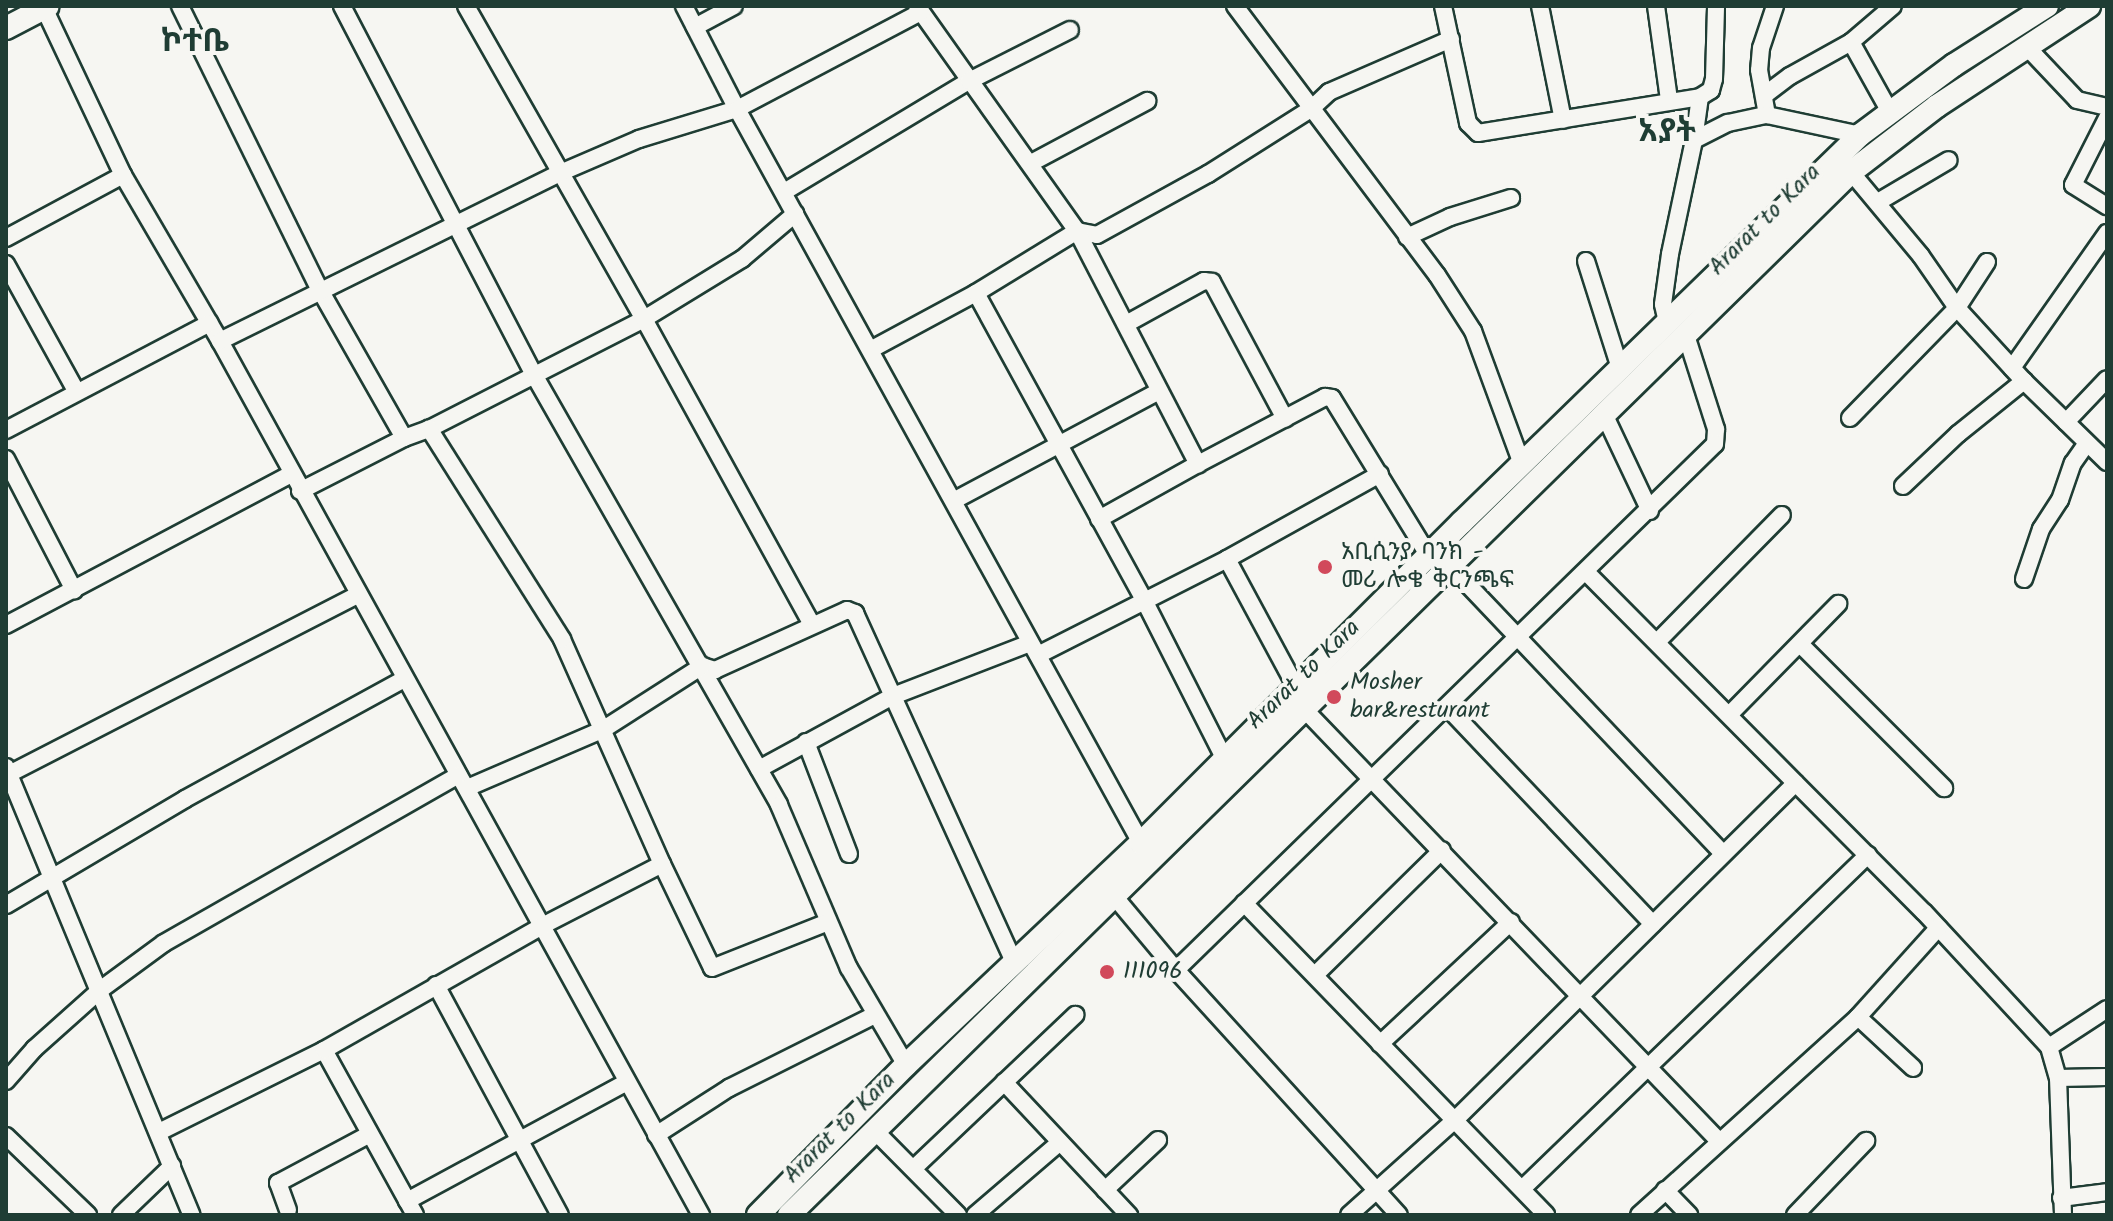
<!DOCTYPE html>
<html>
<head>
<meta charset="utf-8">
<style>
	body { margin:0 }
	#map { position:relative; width:2113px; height:1221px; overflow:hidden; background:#f6f6f2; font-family:Kalam,"Noto Sans Ethiopic",sans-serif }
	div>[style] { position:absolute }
	.roads { filter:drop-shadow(2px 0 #1f3d34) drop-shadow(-2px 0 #1f3d34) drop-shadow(0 2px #1f3d34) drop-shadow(0 -2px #1f3d34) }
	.minor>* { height:16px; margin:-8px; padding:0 8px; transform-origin:8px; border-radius:8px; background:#f6f6f2 }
	.major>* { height:22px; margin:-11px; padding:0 11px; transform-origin:11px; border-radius:11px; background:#f6f6f2 }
	.dots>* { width:22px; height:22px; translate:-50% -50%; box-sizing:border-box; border:4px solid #f6f6f2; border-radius:50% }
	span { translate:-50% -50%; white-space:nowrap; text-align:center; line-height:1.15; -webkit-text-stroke:8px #f6f6f2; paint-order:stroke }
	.street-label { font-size:24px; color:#1f3d34 }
	.poi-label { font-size:24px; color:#1f3d34 }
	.left { translate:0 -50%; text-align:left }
	.district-label { font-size:32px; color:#1f3d34; font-weight:700 }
	.frame { position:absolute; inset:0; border:8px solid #1f3d34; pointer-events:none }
</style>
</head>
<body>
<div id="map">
	<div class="roads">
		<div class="minor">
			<div style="left:180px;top:6px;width:317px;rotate:63.8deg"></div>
			<div style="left:320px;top:290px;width:170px;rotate:60.4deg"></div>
			<div style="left:404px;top:438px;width:27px;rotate:-20deg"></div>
			<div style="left:429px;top:429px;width:242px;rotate:-27.1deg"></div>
			<div style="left:644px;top:319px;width:115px;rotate:-31.5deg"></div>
			<div style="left:742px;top:259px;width:70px;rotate:-40.3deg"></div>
			<div style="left:342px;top:6px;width:414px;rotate:62.5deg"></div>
			<div style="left:533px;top:373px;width:497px;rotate:60.3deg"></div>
			<div style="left:779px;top:805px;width:177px;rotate:66.8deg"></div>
			<div style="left:849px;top:968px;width:113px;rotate:59.6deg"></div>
			<div style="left:466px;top:6px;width:360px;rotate:60.4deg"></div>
			<div style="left:644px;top:319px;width:349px;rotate:61.2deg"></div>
			<div style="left:684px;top:6px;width:116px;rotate:62.8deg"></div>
			<div style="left:737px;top:109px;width:838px;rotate:61.17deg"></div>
			<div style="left:917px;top:6px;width:276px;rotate:54.6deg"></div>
			<div style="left:1077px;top:231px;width:20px;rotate:11deg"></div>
			<div style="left:1097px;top:235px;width:127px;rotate:-28.8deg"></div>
			<div style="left:1208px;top:174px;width:122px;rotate:-32.3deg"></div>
			<div style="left:1311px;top:109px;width:25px;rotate:-43deg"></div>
			<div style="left:1329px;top:92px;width:133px;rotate:-23.5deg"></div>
			<div style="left:1235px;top:6px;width:336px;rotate:53.1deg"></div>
			<div style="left:1437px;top:275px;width:67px;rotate:57.3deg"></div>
			<div style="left:1473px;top:331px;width:142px;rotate:69.8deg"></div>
			<div style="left:1443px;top:6px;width:120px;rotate:77.9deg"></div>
			<div style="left:1468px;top:123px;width:14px;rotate:45deg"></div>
			<div style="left:1478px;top:133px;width:225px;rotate:-9.2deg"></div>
			<div style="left:1700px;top:97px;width:13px;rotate:-32deg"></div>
			<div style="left:1711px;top:90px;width:11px;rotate:-75deg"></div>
			<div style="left:1714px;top:79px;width:73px;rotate:-88.4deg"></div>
			<div style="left:1540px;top:6px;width:116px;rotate:78.6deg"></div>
			<div style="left:1656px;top:6px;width:95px;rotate:82.1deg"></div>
			<div style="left:1775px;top:6px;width:44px;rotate:108.4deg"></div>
			<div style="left:1761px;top:48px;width:22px;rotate:95deg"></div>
			<div style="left:1759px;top:70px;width:46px;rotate:79.9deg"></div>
			<div style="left:1767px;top:115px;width:95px;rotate:12.1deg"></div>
			<div style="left:44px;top:8px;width:185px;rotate:64.7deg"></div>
			<div style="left:123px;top:175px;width:192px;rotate:59.7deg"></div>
			<div style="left:220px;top:341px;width:998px;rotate:61.17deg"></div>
			<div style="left:695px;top:27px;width:44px;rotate:-28.3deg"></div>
			<div style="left:1851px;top:42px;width:80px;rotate:60.9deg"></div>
			<div style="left:2026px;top:46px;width:74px;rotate:46.6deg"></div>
			<div style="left:2077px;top:100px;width:31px;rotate:13deg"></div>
			<div style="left:1766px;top:94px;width:30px;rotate:-37deg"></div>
			<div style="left:1790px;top:76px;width:70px;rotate:-29.1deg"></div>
			<div style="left:1851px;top:42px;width:55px;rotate:-40.6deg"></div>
			<div style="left:2107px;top:118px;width:75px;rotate:116.9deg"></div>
			<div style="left:2073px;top:185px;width:40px;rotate:32deg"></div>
			<div style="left:1694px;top:140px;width:38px;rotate:-27deg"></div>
			<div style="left:1728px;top:123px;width:40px;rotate:-12deg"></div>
			<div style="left:1031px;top:163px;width:132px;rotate:-28.1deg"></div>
			<div style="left:1851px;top:172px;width:109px;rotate:50.2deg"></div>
			<div style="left:1921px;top:256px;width:63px;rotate:55.3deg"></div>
			<div style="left:1957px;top:308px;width:99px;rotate:47.5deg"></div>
			<div style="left:2024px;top:381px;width:116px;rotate:44.3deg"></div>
			<div style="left:784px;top:192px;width:216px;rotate:-31deg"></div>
			<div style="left:969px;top:81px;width:113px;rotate:-26.8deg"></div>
			<div style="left:1878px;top:202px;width:82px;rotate:-30.6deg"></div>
			<div style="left:1407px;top:237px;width:47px;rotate:-24.9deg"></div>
			<div style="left:1450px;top:217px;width:64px;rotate:-17.3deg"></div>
			<div style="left:6px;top:238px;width:133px;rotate:-28.3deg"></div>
			<div style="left:1586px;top:261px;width:112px;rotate:72.4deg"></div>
			<div style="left:6px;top:264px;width:145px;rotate:61.1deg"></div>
			<div style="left:976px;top:293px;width:350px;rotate:61.3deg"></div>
			<div style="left:1144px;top:600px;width:177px;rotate:63.1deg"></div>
			<div style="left:1667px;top:322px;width:18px;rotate:-103deg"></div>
			<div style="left:1663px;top:304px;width:50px;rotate:-82deg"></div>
			<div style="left:1670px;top:254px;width:116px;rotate:-78.1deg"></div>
			<div style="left:1694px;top:140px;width:43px;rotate:-82.1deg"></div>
			<div style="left:1126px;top:324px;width:89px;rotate:-28.9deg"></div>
			<div style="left:1204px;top:281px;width:8px;rotate:7deg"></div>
			<div style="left:1212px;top:282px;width:155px;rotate:61.9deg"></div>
			<div style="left:220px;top:341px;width:379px;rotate:-26.3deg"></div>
			<div style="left:560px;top:173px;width:86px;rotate:-23.3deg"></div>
			<div style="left:639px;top:139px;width:102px;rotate:-17deg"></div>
			<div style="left:737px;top:109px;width:208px;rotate:-27.8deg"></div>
			<div style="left:872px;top:349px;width:118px;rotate:-28.3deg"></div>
			<div style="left:976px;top:293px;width:119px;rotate:-31.5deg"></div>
			<div style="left:1077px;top:231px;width:263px;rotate:62.6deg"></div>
			<div style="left:1198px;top:464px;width:144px;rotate:-27.8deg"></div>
			<div style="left:1325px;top:397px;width:7px;rotate:8deg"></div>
			<div style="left:1332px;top:398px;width:185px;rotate:58.5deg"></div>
			<div style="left:2012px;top:368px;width:165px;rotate:-54.9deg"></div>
			<div style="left:1605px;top:416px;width:105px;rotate:64.7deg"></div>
			<div style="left:1850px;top:418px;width:153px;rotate:-45.8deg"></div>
			<div style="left:1957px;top:308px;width:55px;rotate:-56.9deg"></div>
			<div style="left:2066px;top:422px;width:59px;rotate:-46.4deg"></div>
			<div style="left:6px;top:430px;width:230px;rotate:-27.7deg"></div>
			<div style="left:6px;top:459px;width:148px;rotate:62.6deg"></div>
			<div style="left:1903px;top:486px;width:76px;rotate:-43.4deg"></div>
			<div style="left:1958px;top:434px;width:85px;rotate:-38.8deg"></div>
			<div style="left:300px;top:491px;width:117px;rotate:-27deg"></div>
			<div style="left:955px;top:500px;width:231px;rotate:-28.1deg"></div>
			<div style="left:1099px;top:519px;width:113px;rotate:-29.1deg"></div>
			<div style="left:1227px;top:559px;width:148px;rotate:61.7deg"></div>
			<div style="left:1452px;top:568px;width:394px;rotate:46.5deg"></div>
			<div style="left:1587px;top:573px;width:478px;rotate:45.2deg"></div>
			<div style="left:1924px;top:912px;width:184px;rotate:47.2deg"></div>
			<div style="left:2049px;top:1047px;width:32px;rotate:74deg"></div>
			<div style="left:2058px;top:1078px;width:137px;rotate:87.9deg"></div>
			<div style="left:2024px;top:579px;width:53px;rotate:-71.2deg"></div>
			<div style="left:2041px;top:529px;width:35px;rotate:-57deg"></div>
			<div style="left:2060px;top:500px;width:39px;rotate:-71deg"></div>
			<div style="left:2073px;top:463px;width:24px;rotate:-55deg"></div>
			<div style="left:6px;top:625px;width:323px;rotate:-27.9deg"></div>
			<div style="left:1657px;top:642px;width:178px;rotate:-45.5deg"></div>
			<div style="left:1800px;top:644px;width:204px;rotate:45deg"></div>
			<div style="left:1038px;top:655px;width:212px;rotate:-26.9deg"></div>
			<div style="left:1227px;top:559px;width:175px;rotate:-29.1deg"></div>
			<div style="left:702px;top:666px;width:14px;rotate:17deg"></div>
			<div style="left:715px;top:670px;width:145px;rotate:-24.4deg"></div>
			<div style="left:847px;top:610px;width:9px;rotate:21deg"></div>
			<div style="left:855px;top:613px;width:386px;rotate:65.5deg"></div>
			<div style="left:1447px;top:707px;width:299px;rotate:46.5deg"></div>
			<div style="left:1305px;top:710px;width:596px;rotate:46.16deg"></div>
			<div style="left:1729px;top:715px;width:156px;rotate:-45.5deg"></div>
			<div style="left:806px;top:742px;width:120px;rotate:69deg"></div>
			<div style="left:6px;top:767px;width:485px;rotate:67.5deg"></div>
			<div style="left:759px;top:769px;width:153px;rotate:-28.6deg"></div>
			<div style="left:893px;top:696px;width:147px;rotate:-21.1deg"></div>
			<div style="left:9px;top:774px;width:392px;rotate:-27.2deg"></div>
			<div style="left:467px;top:788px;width:149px;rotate:-23.3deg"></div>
			<div style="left:604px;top:729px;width:117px;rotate:-32.7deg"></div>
			<div style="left:662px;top:864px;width:115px;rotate:64.3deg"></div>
			<div style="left:712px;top:968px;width:125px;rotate:-21.6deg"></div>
			<div style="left:1109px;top:890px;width:104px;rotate:50.1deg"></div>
			<div style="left:1176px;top:970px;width:331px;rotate:47.7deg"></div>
			<div style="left:1244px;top:903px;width:434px;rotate:45.9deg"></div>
			<div style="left:6px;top:905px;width:208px;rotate:-30.6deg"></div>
			<div style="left:185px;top:799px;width:250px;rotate:-28.7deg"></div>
			<div style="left:1176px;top:970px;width:753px;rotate:-44.3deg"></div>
			<div style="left:1715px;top:444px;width:15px;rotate:-86deg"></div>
			<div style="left:1716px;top:429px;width:99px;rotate:-107.7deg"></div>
			<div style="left:1315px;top:975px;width:178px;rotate:-44.5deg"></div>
			<div style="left:436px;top:985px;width:261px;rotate:61.7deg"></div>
			<div style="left:1858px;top:1017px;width:75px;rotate:42.8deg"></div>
			<div style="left:1380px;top:1044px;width:179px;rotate:-43deg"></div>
			<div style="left:2049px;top:1047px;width:69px;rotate:-33.2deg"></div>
			<div style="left:324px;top:1050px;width:188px;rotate:61.1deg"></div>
			<div style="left:2058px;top:1078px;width:49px;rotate:-1.2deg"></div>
			<div style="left:6px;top:1081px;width:43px;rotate:-48.8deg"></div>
			<div style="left:34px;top:1049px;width:89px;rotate:-41.8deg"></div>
			<div style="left:100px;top:990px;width:79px;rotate:-36.3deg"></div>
			<div style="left:164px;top:943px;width:339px;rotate:-29.7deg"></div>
			<div style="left:1004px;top:1082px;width:183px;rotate:46.8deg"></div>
			<div style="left:875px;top:1131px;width:118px;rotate:45.3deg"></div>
			<div style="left:159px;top:1132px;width:184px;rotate:-26.4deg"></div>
			<div style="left:324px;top:1050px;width:251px;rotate:-29.6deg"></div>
			<div style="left:542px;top:926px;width:135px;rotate:-27.3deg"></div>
			<div style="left:662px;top:864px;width:246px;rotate:-114deg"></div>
			<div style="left:562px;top:639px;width:249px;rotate:-122.3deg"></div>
			<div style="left:656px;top:1135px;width:87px;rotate:-32.8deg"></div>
			<div style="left:729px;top:1088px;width:163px;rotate:-26.6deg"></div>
			<div style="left:6px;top:1136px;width:114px;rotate:43.9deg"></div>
			<div style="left:913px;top:1169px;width:224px;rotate:-43.5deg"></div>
			<div style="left:1522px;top:1189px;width:481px;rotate:-44deg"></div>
			<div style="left:1105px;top:1190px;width:73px;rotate:-43.3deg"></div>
			<div style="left:1665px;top:1190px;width:35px;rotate:46deg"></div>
			<div style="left:2061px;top:1198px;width:46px;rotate:-7.4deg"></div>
			<div style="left:407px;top:1201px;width:250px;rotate:-28.4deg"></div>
			<div style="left:288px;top:1210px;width:29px;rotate:-110deg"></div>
			<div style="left:278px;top:1183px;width:104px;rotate:-28deg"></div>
			<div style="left:121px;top:1215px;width:71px;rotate:-43.9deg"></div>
			<div style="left:975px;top:1215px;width:111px;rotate:-40.6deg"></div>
			<div style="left:1349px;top:1215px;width:142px;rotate:-41.9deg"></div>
			<div style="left:1455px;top:1120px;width:479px;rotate:-44.7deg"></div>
			<div style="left:1639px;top:1215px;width:295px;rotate:-42.1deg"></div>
			<div style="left:1858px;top:1017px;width:120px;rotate:-48deg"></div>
			<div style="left:1795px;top:1215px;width:103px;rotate:-46.2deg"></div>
		</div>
		<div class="major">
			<div style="left:6px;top:28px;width:47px;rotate:-27.6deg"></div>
			<div style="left:758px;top:1215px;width:211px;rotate:-45.4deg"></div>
			<div style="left:906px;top:1065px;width:323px;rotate:-43.4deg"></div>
			<div style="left:1141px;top:843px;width:453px;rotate:-45deg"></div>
			<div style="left:1461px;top:523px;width:557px;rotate:-44.2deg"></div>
			<div style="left:1860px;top:135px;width:117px;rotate:-36.7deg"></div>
			<div style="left:1954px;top:65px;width:110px;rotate:-32.4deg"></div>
			<div style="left:789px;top:1215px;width:1489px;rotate:-44.48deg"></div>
			<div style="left:1851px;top:172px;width:108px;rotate:-37.5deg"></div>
			<div style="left:1937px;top:106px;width:182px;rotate:-33.3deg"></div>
		</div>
	</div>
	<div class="dots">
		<div style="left:1325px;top:567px;background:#d1495b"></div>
		<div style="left:1334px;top:697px;background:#d1495b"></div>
		<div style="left:1107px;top:972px;background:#d1495b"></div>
	</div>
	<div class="street-label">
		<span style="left:1765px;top:220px;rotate:-45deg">Ararat to Kara</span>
		<span style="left:1304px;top:675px;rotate:-44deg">Ararat to Kara</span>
		<span style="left:840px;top:1128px;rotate:-45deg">Ararat to Kara</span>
	</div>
	<div class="poi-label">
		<span class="left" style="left:1341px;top:567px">አቢሲንያ ባንክ -<br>መሪ ሎቄ ቅርንጫፍ</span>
		<span class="left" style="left:1350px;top:697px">Mosher<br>bar&amp;resturant</span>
		<span class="left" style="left:1123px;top:972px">111096</span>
	</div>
	<div class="district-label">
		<span style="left:195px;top:43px">ኮተቤ</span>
		<span style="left:1667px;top:133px">አያት</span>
	</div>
	<div class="frame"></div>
</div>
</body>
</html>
